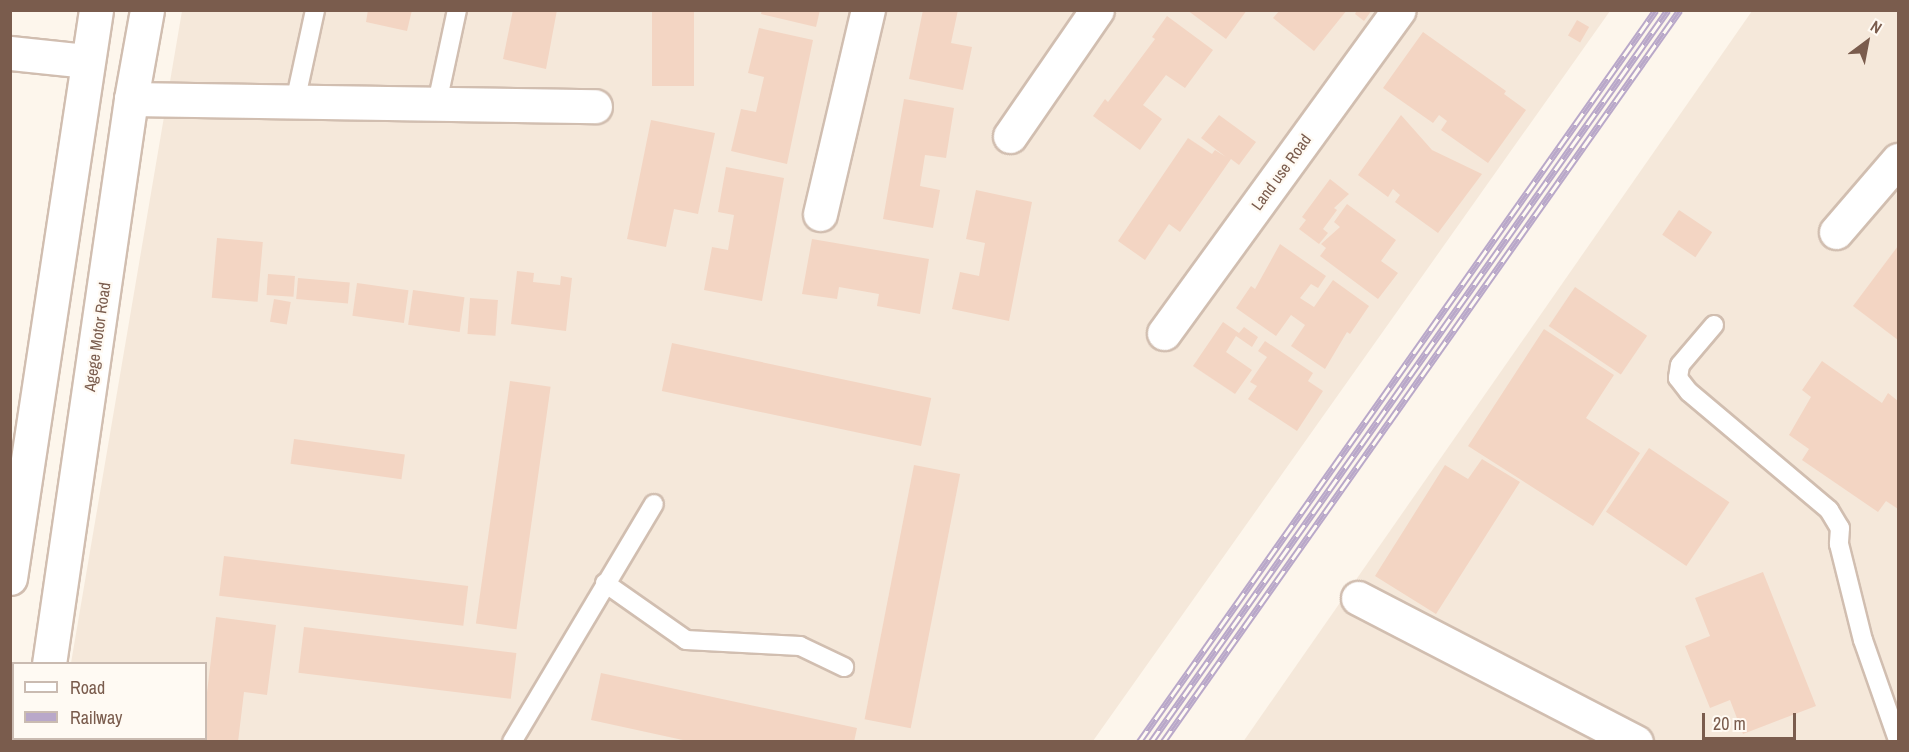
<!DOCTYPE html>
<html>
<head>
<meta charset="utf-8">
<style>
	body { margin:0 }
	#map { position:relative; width:1909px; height:752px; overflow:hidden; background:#fdf6ec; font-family:"Archivo Narrow",sans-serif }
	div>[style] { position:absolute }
	.residential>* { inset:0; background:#f5e8da }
	.building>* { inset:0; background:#f3d5c3; transform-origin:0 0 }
	.roads { filter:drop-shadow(2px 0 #d1beb0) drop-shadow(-2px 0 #d1beb0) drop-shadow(0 2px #d1beb0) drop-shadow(0 -2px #d1beb0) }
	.service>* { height:18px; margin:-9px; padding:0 9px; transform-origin:9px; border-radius:9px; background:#fff }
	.minor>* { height:33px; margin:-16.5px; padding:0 16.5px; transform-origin:16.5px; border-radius:16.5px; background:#fff }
	.secondary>* { height:33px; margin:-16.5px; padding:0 16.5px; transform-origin:16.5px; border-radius:16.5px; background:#fff }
	.rail>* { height:7px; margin-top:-3.5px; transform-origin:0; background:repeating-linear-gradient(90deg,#fffaf3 0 14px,#b9a8c9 0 28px); box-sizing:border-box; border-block:2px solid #b9a8c9 }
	span { translate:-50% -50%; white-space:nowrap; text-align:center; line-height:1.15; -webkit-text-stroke:4.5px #fffaf3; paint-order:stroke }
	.street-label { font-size:16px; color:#7a5c4d }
	.frame { position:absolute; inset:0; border:12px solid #7a5c4d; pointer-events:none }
	.legend { position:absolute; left:12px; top:662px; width:195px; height:78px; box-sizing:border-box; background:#fffaf3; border:2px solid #cabbb1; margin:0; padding:8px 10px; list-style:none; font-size:18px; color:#7a5c4d }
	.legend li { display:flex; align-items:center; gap:12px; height:30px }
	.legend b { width:30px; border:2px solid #cabbb1 }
	.north { position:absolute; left:1837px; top:12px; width:60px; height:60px; -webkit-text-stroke:4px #fffaf3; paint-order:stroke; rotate:32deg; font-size:16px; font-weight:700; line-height:24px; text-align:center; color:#7a5c4d }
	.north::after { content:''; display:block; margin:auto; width:21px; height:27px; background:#7a5c4d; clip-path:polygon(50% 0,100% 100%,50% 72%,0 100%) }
	.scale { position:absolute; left:1702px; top:713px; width:94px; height:27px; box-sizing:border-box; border:3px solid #7a5c4d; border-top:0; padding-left:8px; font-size:18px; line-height:21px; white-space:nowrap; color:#7a5c4d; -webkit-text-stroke:4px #fffaf3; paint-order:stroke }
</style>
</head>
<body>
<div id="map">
	<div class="residential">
		<div style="clip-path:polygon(182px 11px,1610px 11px,1093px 741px,58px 742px,206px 738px,206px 664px,71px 663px)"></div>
		<div style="clip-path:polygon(1752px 11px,1898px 11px,1898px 741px,1243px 742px)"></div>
	</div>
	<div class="building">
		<div style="clip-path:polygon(368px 10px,412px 10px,407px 31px,366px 22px)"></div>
		<div style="clip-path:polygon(513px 10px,557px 10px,546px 69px,503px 59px)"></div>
		<div style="left:652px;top:10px;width:42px;height:76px"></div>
		<div style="clip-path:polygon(762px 10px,820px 10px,816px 27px,761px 14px)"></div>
		<div style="clip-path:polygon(923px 10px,958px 10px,951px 43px,972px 47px,963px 90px,909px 79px)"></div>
		<div style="clip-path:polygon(1187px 10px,1247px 10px,1226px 39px)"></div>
		<div style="clip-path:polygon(1280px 10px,1347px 10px,1314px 51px,1273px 18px)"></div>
		<div style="clip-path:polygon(1357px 10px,1372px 10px,1364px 21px,1355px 14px)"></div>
		<div style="clip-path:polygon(1167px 16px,1213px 50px,1185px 88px,1166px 75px,1143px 105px,1162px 119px,1140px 150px,1093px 116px,1105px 99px,1108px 102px,1155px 39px,1152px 37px)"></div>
		<div style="left:1577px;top:20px;width:14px;height:18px;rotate:30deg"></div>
		<div style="clip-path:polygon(759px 28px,813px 40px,787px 164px,731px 151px,741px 109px,756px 112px,764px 77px,748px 73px)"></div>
		<div style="clip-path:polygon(1423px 32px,1506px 91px,1504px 94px,1526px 110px,1488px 163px,1441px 130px,1447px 121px,1439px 115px,1433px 123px,1383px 88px)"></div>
		<div style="clip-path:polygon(904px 99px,954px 108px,946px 158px,925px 155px,920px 186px,940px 190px,933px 228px,883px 219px)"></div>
		<div style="clip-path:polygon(1219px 115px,1256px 142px,1239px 165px,1231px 159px,1180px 232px,1169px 224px,1145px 260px,1118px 241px,1188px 138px,1212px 154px,1215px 150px,1226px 157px,1201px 138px)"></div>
		<div style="clip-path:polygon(1401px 115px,1432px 150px,1482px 174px,1438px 233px,1395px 202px,1400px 195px,1393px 189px,1388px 197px,1358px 175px)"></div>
		<div style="clip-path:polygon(651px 120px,715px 133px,698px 214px,674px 209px,666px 247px,627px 239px)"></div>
		<div style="clip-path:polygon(726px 167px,784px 178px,762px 301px,704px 290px,712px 247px,728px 250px,734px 215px,718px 212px)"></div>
		<div style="clip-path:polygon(1330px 179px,1349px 194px,1334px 208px,1337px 210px,1323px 229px,1328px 233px,1319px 244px,1299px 229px,1306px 220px,1302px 217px)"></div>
		<div style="clip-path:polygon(976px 190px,1032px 202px,1009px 321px,952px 309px,960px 272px,979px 276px,985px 243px,966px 239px)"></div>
		<div style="clip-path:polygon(1347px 204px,1396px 240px,1381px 261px,1398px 273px,1378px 299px,1320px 256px,1326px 248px,1321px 244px,1340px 227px,1334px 222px)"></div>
		<div style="left:1679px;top:210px;width:40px;height:30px;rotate:34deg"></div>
		<div style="left:217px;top:238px;width:46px;height:60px;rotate:5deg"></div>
		<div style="clip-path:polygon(812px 239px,929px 259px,920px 314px,877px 306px,879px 294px,839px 287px,837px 299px,802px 294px)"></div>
		<div style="clip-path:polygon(1280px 244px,1326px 276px,1318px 288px,1311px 284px,1300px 298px,1314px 307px,1333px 280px,1369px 306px,1350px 334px,1347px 332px,1325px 369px,1291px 346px,1305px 325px,1291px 315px,1276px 336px,1236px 308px,1251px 286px,1255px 289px)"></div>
		<div style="clip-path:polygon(1898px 246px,1898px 340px,1853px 306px)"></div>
		<div style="clip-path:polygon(517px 271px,534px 273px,533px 282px,560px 285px,561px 276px,572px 278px,566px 331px,511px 324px)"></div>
		<div style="left:268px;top:274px;width:27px;height:21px;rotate:4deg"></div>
		<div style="left:298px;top:278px;width:52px;height:21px;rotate:5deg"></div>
		<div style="left:357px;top:283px;width:52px;height:33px;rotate:8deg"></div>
		<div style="left:1575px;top:287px;width:87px;height:47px;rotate:34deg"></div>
		<div style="left:413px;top:290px;width:52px;height:35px;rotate:8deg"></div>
		<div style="left:470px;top:298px;width:28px;height:36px;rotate:4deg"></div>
		<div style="left:274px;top:299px;width:17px;height:23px;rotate:10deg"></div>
		<div style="clip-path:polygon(1223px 322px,1239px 333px,1244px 327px,1258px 337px,1252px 347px,1236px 336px,1226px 352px,1252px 370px,1235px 394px,1193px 366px)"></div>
		<div style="clip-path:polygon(1544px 329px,1614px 375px,1586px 418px,1640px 453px,1593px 526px,1468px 446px)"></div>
		<div style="clip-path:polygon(1265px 341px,1313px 373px,1308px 381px,1323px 391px,1297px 431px,1248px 399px,1257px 386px,1250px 382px,1267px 357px,1258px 351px)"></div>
		<div style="left:672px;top:343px;width:265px;height:49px;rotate:12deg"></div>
		<div style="clip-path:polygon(1822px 361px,1882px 403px,1888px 393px,1898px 401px,1898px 509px,1886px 501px,1878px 512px,1802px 460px,1809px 449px,1789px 435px,1811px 397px,1802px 390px)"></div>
		<div style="left:510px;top:381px;width:41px;height:245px;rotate:8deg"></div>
		<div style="left:294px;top:439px;width:112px;height:25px;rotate:8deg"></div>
		<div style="left:1649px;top:448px;width:97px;height:77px;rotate:34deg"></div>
		<div style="clip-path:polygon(1482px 459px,1520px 482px,1436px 614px,1375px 576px,1445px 465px,1468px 479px)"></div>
		<div style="left:914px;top:465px;width:47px;height:259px;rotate:11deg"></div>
		<div style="left:224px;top:556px;width:246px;height:40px;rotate:7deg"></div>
		<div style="clip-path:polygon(1763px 572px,1816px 706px,1743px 734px,1730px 700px,1710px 708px,1685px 646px,1710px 636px,1695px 598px)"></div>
		<div style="clip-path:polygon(216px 617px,276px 625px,267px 695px,244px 692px,238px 742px,200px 742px,206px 738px,206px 701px)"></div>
		<div style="left:304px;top:627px;width:214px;height:46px;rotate:7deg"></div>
		<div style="clip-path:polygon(601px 673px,857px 728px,854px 742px,692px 742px,591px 720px)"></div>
	</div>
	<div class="roads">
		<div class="service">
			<div style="left:295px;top:102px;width:94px;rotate:-77.7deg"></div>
			<div style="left:437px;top:103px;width:95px;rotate:-77.9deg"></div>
			<div style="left:1714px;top:325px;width:52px;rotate:130.4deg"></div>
			<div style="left:1680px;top:365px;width:13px;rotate:99deg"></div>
			<div style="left:1678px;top:378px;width:18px;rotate:52deg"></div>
			<div style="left:1689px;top:392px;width:183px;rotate:40.1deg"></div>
			<div style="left:1829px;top:510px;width:21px;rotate:59deg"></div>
			<div style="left:1840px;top:528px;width:16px;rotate:94deg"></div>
			<div style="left:1839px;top:544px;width:99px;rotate:76deg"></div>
			<div style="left:1863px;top:640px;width:106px;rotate:70.7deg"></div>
			<div style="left:605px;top:583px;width:99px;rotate:35.1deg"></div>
			<div style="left:686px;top:640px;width:114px;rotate:3deg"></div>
			<div style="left:800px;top:646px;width:49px;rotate:25.5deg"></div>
			<div style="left:149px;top:738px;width:5px;rotate:53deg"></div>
			<div style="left:512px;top:742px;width:277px;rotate:-59.2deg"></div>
		</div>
		<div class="minor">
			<div style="left:10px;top:53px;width:76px;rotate:6deg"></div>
			<div style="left:131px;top:99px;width:464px;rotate:0.9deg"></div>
			<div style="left:1010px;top:136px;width:153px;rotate:-55.4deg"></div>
			<div style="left:820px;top:214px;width:210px;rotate:-76.8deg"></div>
			<div style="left:1836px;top:232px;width:95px;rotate:-49.3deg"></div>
			<div style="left:1164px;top:333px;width:399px;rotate:-54deg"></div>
			<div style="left:1358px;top:598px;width:313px;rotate:27.4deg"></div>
		</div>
		<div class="secondary">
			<div style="left:10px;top:578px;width:574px;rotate:-81.39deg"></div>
			<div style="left:49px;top:664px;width:571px;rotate:-81.74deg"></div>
			<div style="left:131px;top:99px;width:90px;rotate:-79.8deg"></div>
			<div style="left:36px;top:742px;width:4px;rotate:-90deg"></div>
		</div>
	</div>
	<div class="rail">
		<div style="left:1139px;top:742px;width:896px;rotate:-54.77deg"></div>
		<div style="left:1151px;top:742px;width:896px;rotate:-54.77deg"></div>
		<div style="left:1163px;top:742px;width:896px;rotate:-54.77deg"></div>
	</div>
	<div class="street-label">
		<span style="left:1281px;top:172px;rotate:-54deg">Land use Road</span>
		<span style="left:97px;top:337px;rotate:-82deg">Agege Motor Road</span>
	</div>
	<div class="frame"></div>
	<ul class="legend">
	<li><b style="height:8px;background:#fff"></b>Road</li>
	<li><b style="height:8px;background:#b9a8c9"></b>Railway</li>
	</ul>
	<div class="north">N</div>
	<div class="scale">20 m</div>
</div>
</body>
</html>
